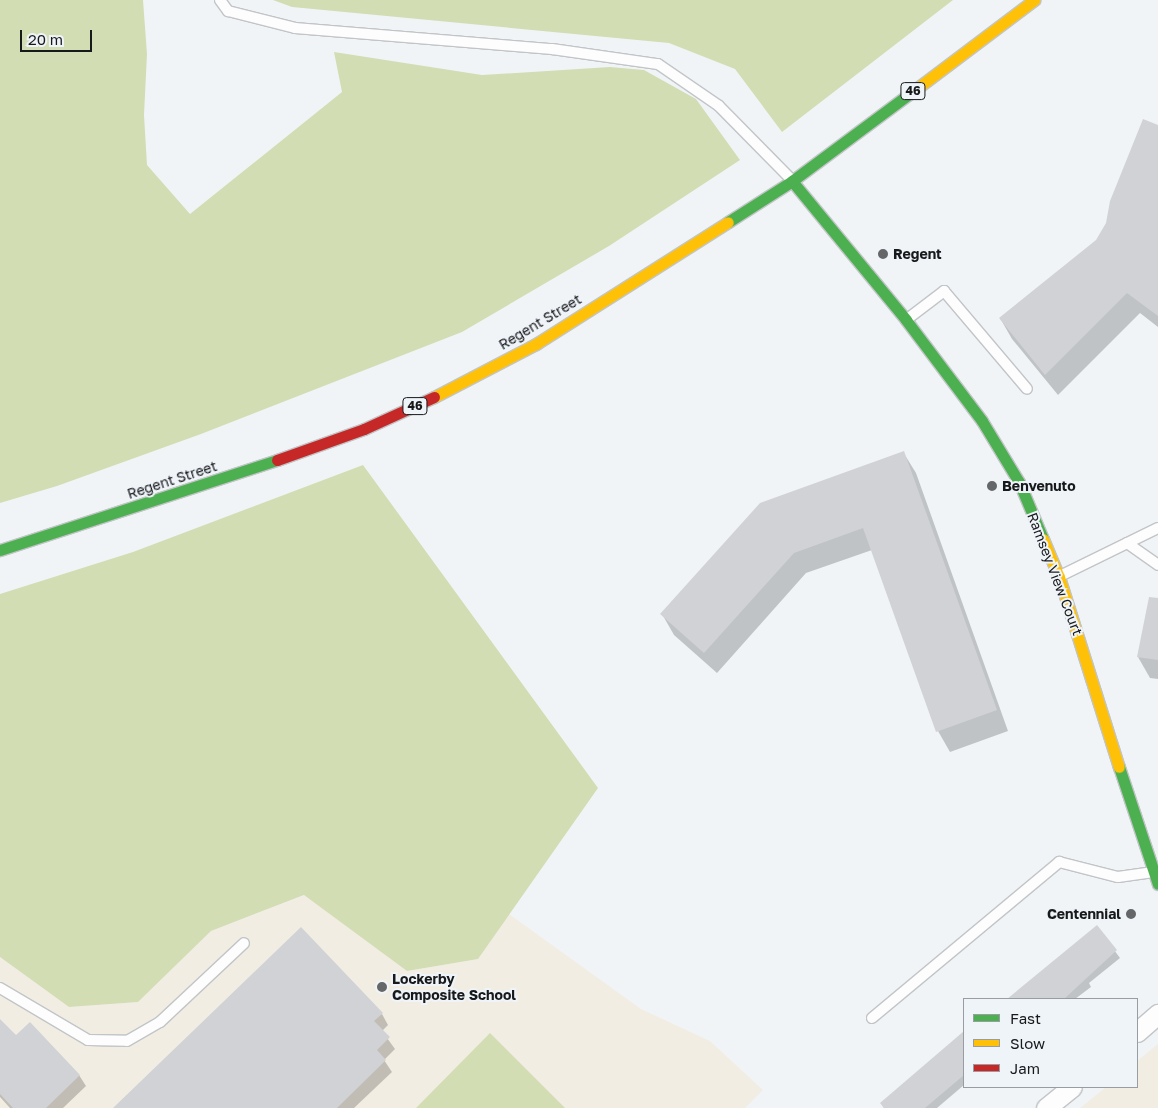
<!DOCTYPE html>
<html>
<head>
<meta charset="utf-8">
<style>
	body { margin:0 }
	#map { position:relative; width:1158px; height:1108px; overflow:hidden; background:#f1f4f7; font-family:"Golos Text",sans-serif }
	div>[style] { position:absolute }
	.education>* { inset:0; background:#f2ede3 }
	.green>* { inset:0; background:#d2ddb4 }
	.shadow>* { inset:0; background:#0003 }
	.building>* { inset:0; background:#d1d2d5 }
	.roads { filter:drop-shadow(1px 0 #c2c5c7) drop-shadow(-1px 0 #c2c5c7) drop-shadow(0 1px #c2c5c7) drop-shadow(0 -1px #c2c5c7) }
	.lane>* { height:10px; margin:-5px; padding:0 5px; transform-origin:5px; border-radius:5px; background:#fdfdfe }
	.street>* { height:19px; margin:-9.5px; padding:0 9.5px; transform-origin:9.5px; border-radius:9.5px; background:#fdfdfe }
	.fast>* { height:11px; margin:-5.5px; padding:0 5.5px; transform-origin:5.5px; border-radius:5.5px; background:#4caf50 }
	.slow>* { height:11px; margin:-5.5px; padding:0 5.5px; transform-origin:5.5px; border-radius:5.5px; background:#ffc107 }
	.jam>* { height:11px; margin:-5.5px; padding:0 5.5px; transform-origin:5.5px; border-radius:5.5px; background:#c62828 }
	.dots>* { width:14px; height:14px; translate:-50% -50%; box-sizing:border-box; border:2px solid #eff4f9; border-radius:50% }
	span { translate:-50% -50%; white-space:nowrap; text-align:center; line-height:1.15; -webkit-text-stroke:4px #eff4f9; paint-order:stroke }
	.shield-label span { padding:1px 4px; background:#eff4f9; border:1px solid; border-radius:4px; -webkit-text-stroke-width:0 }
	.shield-label { font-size:12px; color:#18191b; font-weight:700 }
	.poi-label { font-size:14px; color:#18191b; font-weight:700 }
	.left { translate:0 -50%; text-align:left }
	.right { translate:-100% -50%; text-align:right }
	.street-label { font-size:14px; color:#18191b }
	.legend { position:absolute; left:963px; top:998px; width:175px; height:90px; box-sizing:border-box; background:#eff4f9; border:1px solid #999ca0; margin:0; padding:6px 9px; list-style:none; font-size:15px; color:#18191b }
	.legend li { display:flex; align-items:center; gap:10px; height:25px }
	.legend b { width:25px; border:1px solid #999ca0 }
	.scale { position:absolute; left:20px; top:30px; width:72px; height:22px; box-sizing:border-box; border:2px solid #18191b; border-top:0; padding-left:6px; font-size:15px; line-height:18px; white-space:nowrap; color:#18191b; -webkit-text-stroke:4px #eff4f9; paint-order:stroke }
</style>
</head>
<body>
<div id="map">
	<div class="education">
		<div style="clip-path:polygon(305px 895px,407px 971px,478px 959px,509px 914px,641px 1009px,710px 1041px,763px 1090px,745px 1108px,0 1108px,0 957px,69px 1007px,138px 1002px,211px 931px)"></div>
		<div style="clip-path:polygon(1158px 1044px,1158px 1108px,1080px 1108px,1106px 1087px,1137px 1087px,1137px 1061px)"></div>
	</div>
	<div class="green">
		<div style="clip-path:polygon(0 0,143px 0,147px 54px,144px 115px,147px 165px,190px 214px,342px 92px,334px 52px,482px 75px,610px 67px,644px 70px,696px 99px,740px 160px,609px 246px,462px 332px,201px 434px,57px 486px,0 503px)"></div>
		<div style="clip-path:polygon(273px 0,953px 0,782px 132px,735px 69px,669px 43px,292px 7px)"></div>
		<div style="clip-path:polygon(363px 465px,598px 788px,478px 959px,407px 971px,304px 895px,211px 931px,138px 1002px,69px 1007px,0 957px,0 594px,133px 552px)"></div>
		<div style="clip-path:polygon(490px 1033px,565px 1108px,416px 1108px)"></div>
	</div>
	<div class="shadow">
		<div style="clip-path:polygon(1158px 127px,1158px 327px,1140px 313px,1058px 395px,1012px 339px,1000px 318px,1097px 241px)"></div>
		<div style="clip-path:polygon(903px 452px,916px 473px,1008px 731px,950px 752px,938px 731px,872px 550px,806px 573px,717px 673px,674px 635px,662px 614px)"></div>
		<div style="clip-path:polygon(1150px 598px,1158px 599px,1158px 679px,1150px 678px,1138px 657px)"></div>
		<div style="clip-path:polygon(1097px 927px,1120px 958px,1089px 983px,1091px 987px,1075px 999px,1009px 999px)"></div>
		<div style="clip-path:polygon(382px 1014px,388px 1025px,382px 1031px,395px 1049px,384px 1060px,392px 1072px,354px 1108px,115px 1108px)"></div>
		<div style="clip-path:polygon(0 1021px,16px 1037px,79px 1075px,86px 1086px,63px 1108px,10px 1108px,0 1097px)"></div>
		<div style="clip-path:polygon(964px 1033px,964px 1085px,937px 1108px,884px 1108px,881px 1103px)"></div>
	</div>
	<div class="building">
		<div style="clip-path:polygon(1143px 119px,1158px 125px,1158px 316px,1127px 293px,1045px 375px,999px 318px,1096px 240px,1106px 223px,1110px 201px)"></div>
		<div style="clip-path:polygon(904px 451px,997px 710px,936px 732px,863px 528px,794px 553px,704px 653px,660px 614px,760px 503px)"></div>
		<div style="clip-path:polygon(1149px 597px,1158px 598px,1158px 660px,1137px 657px)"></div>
		<div style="clip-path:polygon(1097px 925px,1117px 950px,1064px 999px,1007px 999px)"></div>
		<div style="clip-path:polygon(301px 927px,383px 1013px,374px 1021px,390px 1037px,377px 1050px,386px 1060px,337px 1108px,113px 1108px)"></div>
		<div style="clip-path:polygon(0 1019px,16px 1035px,30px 1022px,80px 1075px,46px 1108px,13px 1108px,0 1094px)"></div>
		<div style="clip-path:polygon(964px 1031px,964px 1075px,925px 1108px,884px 1108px,880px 1103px)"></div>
	</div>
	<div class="roads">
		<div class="lane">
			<div style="left:220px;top:0;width:14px;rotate:54deg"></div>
			<div style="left:228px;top:11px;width:69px;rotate:14.2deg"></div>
			<div style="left:295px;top:28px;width:258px;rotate:4.7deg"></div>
			<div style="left:552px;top:49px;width:107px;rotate:8.1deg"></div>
			<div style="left:658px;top:64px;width:74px;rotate:34.5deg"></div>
			<div style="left:719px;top:106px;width:103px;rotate:45.4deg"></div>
			<div style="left:906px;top:320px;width:48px;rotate:-37.3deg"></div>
			<div style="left:944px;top:291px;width:128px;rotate:49.7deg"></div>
			<div style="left:1127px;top:543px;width:38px;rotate:35deg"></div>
			<div style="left:1060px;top:576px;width:109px;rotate:-26.1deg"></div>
			<div style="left:0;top:988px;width:102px;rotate:30.6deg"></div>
			<div style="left:88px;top:1040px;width:39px;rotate:1deg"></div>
			<div style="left:127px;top:1041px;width:38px;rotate:-30deg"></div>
			<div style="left:160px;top:1022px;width:115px;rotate:-43.2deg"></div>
			<div style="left:872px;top:1018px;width:244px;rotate:-39.8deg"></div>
			<div style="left:1059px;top:862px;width:61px;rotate:14.3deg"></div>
			<div style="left:1118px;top:877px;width:34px;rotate:-8deg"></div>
		</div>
		<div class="street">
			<div style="left:1137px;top:1032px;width:28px;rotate:-41deg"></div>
			<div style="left:1046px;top:1108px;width:33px;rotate:-39deg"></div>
		</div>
		<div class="fast">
			<div style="left:792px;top:181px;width:180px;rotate:50.6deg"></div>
			<div style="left:906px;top:320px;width:126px;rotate:53deg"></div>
			<div style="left:982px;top:421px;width:71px;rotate:58.8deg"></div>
			<div style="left:1019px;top:482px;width:62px;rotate:67.2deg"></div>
			<div style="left:728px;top:222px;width:76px;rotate:-32.6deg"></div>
			<div style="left:792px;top:181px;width:154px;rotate:-36.6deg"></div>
			<div style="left:0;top:550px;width:291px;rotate:-18deg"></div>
			<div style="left:1119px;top:767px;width:123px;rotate:71.6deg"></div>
		</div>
		<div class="slow">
			<div style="left:916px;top:89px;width:148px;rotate:-37deg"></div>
			<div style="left:434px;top:397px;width:115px;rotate:-27.5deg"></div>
			<div style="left:536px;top:344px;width:227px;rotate:-32.4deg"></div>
			<div style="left:1043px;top:539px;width:41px;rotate:67.2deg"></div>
			<div style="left:1059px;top:577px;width:199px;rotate:72.5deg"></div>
		</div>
		<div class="jam">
			<div style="left:277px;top:460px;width:92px;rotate:-19.6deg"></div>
			<div style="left:364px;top:429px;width:77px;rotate:-24.6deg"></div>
		</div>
	</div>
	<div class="dots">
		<div style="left:883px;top:254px;background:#646668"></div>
		<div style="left:992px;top:486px;background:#646668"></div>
		<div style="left:1131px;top:914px;background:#646668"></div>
		<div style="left:382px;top:987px;background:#646668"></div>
	</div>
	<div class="shield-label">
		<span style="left:913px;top:91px">46</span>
		<span style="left:415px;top:406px">46</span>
	</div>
	<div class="poi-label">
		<span class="left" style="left:893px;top:254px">Regent</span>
		<span class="left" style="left:1002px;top:486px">Benvenuto</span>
		<span class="right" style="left:1121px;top:914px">Centennial</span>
		<span class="left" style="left:392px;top:987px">Lockerby<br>Composite School</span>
	</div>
	<div class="street-label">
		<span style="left:540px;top:322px;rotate:-31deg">Regent Street</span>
		<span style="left:172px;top:480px;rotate:-18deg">Regent Street</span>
		<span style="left:1055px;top:574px;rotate:69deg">Ramsey View Court</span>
	</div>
	<ul class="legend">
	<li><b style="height:6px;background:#4caf50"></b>Fast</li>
	<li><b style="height:6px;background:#ffc107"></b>Slow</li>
	<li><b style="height:6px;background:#c62828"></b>Jam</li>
	</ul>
	<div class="scale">20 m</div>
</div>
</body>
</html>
